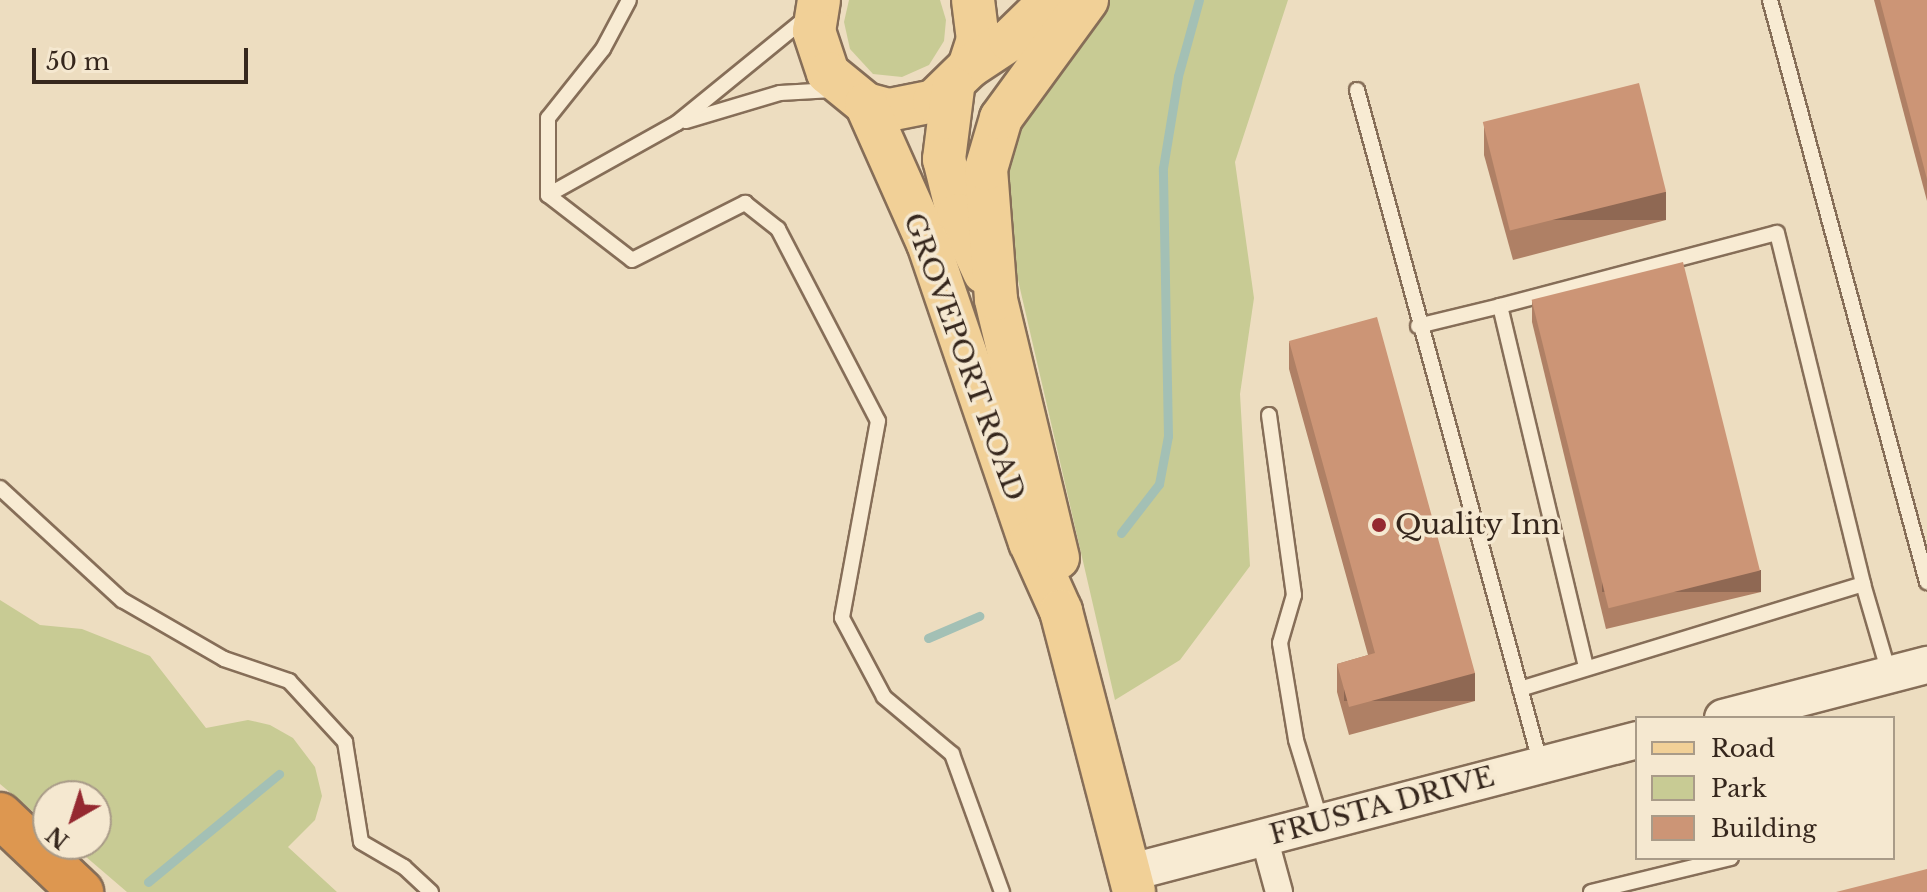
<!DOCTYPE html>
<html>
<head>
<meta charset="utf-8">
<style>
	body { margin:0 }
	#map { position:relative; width:1927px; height:892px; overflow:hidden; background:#edddc0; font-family:"Libre Baskerville",serif }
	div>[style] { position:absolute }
	.green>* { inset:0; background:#c8cb94 }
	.stream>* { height:9px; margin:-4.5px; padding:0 4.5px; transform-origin:4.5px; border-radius:4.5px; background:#a3c0b5 }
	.roads { filter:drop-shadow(2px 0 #866e58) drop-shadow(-2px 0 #866e58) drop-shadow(0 2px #866e58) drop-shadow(0 -2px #866e58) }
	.lane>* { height:14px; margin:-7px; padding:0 7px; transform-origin:7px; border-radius:7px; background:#f8ebd3 }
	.street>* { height:26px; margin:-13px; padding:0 13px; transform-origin:13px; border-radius:13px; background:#f8ebd3 }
	.secondary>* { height:36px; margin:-18px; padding:0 18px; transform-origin:18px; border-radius:18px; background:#f8ebd3 }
	.primary>* { height:42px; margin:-21px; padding:0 21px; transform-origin:21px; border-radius:21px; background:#f1d097 }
	.highway>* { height:44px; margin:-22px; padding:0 22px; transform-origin:22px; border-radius:22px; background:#dd9750 }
	.wall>* { inset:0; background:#af8065 }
	.shaded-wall>* { inset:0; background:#8f6853; transform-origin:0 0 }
	.building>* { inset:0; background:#cc9576; transform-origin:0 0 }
	.dots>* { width:22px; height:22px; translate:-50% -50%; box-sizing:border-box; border:4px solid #f5e8d0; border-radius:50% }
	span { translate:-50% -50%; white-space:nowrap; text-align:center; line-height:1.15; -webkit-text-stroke:7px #f5e8d0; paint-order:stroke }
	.street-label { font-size:28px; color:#36271d }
	.poi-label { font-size:28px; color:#36271d }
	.left { translate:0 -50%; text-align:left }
	.legend { position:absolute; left:1635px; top:716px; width:260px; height:144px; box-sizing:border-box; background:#f5e8d0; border:2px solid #a99b88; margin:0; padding:10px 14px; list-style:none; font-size:24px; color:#36271d }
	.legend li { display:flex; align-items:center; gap:16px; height:40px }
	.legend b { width:40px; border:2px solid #a99b88 }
	.north { position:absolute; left:32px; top:780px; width:80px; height:80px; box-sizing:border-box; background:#f5e8d0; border:2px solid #a99b88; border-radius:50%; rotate:219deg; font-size:22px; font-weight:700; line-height:32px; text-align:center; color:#36271d }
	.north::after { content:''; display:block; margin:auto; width:28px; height:36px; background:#952930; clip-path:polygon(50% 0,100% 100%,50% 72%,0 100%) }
	.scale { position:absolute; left:32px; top:48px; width:216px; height:36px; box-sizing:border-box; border:4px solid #36271d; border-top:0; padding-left:10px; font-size:24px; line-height:28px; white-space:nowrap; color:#36271d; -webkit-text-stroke:6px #f5e8d0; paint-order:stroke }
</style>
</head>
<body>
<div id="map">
	<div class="green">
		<div style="clip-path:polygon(849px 0,940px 0,946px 20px,944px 41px,929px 65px,902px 77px,873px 74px,850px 49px,844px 22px)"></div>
		<div style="clip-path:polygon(1104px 0,1288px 0,1235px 162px,1254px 298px,1240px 394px,1250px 566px,1180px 660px,1115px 700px,997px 189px,1008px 125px)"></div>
		<div style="clip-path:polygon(0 600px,40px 625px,82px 629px,150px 656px,206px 728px,248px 720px,270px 725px,293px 738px,315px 767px,322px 796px,315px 820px,288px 847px,337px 892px,127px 892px,71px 844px,96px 844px,96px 796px,48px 796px,48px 824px,0 784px)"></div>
	</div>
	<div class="stream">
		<div style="left:1121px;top:533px;width:62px;rotate:-52.2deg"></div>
		<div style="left:1159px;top:484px;width:49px;rotate:-79.4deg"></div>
		<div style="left:1168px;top:436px;width:268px;rotate:-91.1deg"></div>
		<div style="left:1163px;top:168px;width:93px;rotate:-80.7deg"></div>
		<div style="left:1178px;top:76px;width:79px;rotate:-74.6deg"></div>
		<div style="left:928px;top:638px;width:56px;rotate:-23.3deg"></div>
		<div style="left:148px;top:882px;width:170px;rotate:-39.5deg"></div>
	</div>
	<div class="roads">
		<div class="lane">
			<div style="left:1770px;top:0;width:603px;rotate:74.9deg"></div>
			<div style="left:1357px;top:90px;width:700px;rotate:74.75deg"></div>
			<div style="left:686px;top:121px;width:98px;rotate:-16.6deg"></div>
			<div style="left:780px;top:93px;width:53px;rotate:-3.2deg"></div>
			<div style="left:548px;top:195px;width:106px;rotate:37.7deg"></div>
			<div style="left:632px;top:260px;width:127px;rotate:-26.8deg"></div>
			<div style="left:745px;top:203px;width:42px;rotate:38.2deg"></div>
			<div style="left:778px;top:229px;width:216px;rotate:62.5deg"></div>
			<div style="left:878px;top:421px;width:200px;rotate:100.4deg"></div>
			<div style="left:842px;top:618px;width:89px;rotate:62deg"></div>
			<div style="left:884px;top:697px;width:89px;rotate:40deg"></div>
			<div style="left:952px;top:754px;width:147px;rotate:70.1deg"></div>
			<div style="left:548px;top:195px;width:148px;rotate:-29.2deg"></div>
			<div style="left:677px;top:123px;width:168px;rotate:-39.2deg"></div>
			<div style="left:548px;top:195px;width:77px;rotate:-90deg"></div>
			<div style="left:548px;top:118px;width:88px;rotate:-51.4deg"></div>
			<div style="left:603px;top:49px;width:55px;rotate:-62deg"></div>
			<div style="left:1500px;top:306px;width:286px;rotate:-14.8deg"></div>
			<div style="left:1777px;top:233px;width:361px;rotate:76.2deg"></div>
			<div style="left:1418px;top:326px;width:84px;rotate:-13.7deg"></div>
			<div style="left:1500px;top:306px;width:372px;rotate:76.6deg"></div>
			<div style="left:1269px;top:415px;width:182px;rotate:82.1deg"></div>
			<div style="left:1294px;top:595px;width:50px;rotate:106.3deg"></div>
			<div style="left:1280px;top:643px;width:98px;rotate:80.6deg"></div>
			<div style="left:1296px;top:740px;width:86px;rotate:73deg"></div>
			<div style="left:0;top:488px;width:166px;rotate:42.6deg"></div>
			<div style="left:122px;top:600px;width:118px;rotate:30deg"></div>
			<div style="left:224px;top:659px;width:69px;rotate:18.7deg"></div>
			<div style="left:289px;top:681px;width:83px;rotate:47.4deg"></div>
			<div style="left:345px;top:742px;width:101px;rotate:80.9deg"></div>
			<div style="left:361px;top:842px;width:50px;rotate:30.2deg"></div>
			<div style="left:404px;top:867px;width:37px;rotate:43deg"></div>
			<div style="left:1520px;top:689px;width:359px;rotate:-17deg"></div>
			<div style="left:1863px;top:584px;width:93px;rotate:73.7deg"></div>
			<div style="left:1591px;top:892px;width:144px;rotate:-13.7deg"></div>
		</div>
		<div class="street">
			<div style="left:1264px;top:837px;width:57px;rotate:74.7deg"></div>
		</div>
		<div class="secondary">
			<div style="left:1723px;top:718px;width:211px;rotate:-14.6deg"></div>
			<div style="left:1128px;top:873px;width:526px;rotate:-14.64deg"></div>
		</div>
		<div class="primary">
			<div style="left:819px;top:0;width:31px;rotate:99deg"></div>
			<div style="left:814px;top:31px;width:44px;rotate:71.6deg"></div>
			<div style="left:828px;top:73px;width:49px;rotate:39.2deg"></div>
			<div style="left:866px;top:104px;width:24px;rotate:15deg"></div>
			<div style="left:889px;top:110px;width:46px;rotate:-11.3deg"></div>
			<div style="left:934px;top:101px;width:49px;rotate:-44.2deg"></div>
			<div style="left:969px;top:67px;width:28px;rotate:-72deg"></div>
			<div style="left:978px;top:40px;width:40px;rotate:-97.1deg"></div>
			<div style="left:969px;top:67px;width:49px;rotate:-33.4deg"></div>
			<div style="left:1010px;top:40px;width:57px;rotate:-44.3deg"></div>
			<div style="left:953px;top:88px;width:72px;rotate:97.2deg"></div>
			<div style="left:944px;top:159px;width:58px;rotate:76deg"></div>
			<div style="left:958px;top:215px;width:63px;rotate:65.5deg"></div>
			<div style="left:866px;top:104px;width:152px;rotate:66deg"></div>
			<div style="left:928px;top:243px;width:316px;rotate:71.2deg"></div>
			<div style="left:1030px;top:542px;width:76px;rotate:65.8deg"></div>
			<div style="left:1061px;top:611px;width:290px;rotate:75.4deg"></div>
			<div style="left:1058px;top:558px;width:266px;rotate:-103.5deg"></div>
			<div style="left:996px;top:299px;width:130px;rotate:-94.4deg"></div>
			<div style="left:986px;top:169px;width:53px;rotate:-73.6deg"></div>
			<div style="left:1001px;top:118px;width:146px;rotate:-53.9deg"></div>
		</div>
		<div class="highway">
			<div style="left:0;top:815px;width:112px;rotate:43.5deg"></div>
		</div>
	</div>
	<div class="wall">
		<div style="clip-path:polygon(1874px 0,1927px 0,1927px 201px)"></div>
		<div style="clip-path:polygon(1484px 127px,1666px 220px,1513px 260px,1484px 155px)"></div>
		<div style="clip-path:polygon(1532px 300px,1761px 592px,1606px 629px,1532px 322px)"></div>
		<div style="clip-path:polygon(1289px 341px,1475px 701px,1349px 735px,1337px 692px,1337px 664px,1368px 655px,1289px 369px)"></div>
	</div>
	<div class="shaded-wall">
		<div style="left:1666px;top:192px;width:28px;height:158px;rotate:90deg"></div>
		<div style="left:1761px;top:570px;width:22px;height:159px;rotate:90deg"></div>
		<div style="left:1475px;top:673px;width:28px;height:131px;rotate:90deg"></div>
	</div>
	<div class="building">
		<div style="clip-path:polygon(1880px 0,1927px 0,1927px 179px)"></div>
		<div style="left:1639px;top:83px;width:112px;height:161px;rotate:76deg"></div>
		<div style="left:1683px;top:262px;width:318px;height:156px;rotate:76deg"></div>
		<div style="clip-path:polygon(1377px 317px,1475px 673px,1349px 707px,1337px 664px,1375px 653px,1289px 341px)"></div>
		<div style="clip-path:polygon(1927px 869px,1927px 892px,1836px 892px)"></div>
	</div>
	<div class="dots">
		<div style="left:1379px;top:525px;background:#952930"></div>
	</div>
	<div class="street-label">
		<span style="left:964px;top:357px;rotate:70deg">GROVEPORT ROAD</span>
		<span style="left:1382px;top:806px;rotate:-15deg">FRUSTA DRIVE</span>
	</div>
	<div class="poi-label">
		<span class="left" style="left:1395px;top:525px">Quality Inn</span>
	</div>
	<ul class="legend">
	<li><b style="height:10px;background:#f1d097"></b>Road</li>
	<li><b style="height:22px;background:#c8cb94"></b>Park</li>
	<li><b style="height:22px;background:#cc9576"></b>Building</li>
	</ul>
	<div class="north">N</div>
	<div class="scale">50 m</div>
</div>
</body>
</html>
